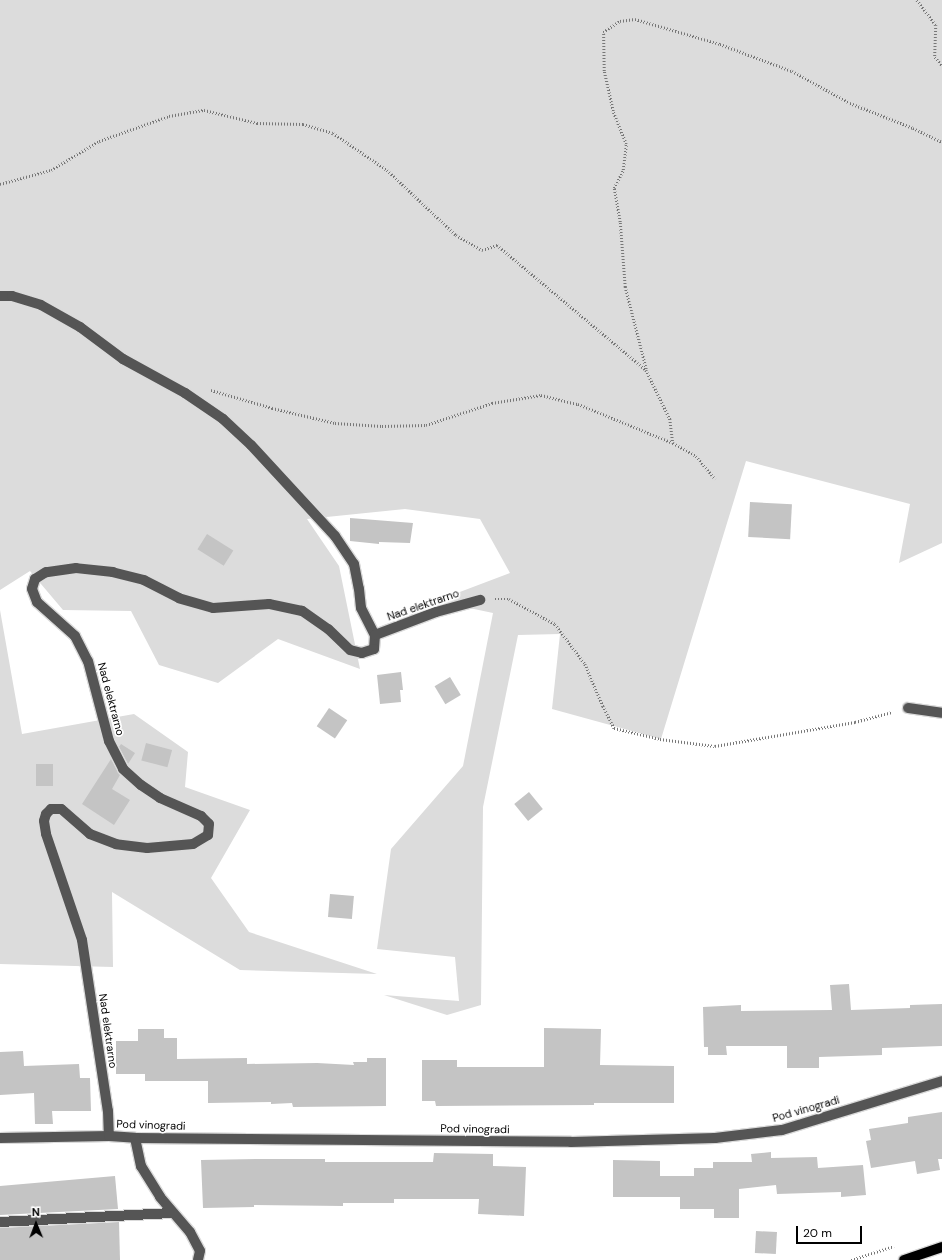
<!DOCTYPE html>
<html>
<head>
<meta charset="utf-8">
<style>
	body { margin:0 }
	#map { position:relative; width:942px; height:1260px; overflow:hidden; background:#fff; font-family:"DM Sans",sans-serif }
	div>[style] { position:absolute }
	.green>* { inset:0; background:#dcdcdc }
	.building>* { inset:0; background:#c4c4c4; transform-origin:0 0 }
	.path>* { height:2.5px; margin-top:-1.25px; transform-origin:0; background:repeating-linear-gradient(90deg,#777 0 1px,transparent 0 3px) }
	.roads { filter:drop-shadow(1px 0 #dbdbdb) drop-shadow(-1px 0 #dbdbdb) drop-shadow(0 1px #dbdbdb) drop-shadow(0 -1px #dbdbdb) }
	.minor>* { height:10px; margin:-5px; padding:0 5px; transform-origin:5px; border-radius:5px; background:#555 }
	.major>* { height:10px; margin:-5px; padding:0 5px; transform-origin:5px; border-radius:5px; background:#000 }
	span { translate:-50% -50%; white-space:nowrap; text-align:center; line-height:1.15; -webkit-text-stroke:3.5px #fff; paint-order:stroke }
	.street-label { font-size:11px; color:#000 }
	.north { position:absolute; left:16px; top:1204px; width:40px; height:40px; -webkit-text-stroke:3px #fff; paint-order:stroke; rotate:359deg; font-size:11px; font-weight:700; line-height:16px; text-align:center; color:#000 }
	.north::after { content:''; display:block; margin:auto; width:14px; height:18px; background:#000; clip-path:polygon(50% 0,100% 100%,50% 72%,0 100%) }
	.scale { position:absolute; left:796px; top:1226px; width:66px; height:18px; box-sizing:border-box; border:2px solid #000; border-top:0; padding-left:5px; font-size:12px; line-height:14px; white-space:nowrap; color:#000; -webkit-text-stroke:3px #fff; paint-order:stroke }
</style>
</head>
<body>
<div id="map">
	<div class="green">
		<div style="clip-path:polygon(0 0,942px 0,942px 543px,899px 563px,910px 504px,746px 461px,661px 739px,552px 709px,560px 634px,518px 635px,483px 807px,481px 1005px,447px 1015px,384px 995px,459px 1001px,455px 957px,377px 949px,391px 849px,463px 766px,493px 613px,436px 601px,510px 573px,480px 519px,405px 509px,307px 519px,339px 566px,360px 669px,278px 639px,218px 683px,159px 665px,131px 611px,63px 610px,30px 571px,0 590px)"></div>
		<div style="clip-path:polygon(0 610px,22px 734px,134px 714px,188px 752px,185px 787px,250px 810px,211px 878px,249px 932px,377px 974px,240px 970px,112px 892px,113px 967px,0 964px)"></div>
	</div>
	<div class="building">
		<div style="left:750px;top:502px;width:42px;height:35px;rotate:3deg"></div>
		<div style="clip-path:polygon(350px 518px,413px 523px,410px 543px,379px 542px,379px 544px,350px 541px)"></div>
		<div style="left:207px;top:534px;width:31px;height:18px;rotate:32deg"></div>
		<div style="clip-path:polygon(401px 672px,403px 690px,400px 690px,401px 702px,380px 704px,377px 675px)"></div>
		<div style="left:450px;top:677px;width:21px;height:18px;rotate:59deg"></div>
		<div style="left:329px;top:708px;width:22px;height:22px;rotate:34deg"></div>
		<div style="left:146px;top:743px;width:27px;height:18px;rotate:15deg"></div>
		<div style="clip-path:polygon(121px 744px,135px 753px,128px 764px,119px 747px)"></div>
		<div style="clip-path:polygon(111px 759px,120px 775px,112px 789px,130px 800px,114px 825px,82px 804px)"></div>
		<div style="left:36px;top:764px;width:17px;height:22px"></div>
		<div style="left:529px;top:792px;width:22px;height:19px;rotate:51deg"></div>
		<div style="left:330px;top:894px;width:24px;height:23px;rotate:5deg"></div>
		<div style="clip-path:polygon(849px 984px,851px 1010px,910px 1008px,910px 1005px,942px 1004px,942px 1046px,882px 1048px,882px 1055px,819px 1057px,819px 1068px,787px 1068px,787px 1046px,726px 1046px,727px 1055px,708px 1055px,708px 1047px,704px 1047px,703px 1007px,741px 1005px,741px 1011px,832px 1010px,830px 985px)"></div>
		<div style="clip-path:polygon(544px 1028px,601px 1029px,600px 1065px,674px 1066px,674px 1103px,594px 1103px,594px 1105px,436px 1106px,435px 1101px,422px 1101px,422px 1060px,457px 1060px,457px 1067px,544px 1067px)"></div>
		<div style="clip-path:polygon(138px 1029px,164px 1029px,164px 1038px,177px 1038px,177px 1059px,247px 1058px,247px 1064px,317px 1063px,354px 1065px,353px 1062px,367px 1062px,367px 1058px,386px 1058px,386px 1106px,293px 1107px,292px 1103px,271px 1104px,271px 1102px,208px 1103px,208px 1081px,145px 1081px,145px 1074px,116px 1074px,116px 1041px,138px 1041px)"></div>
		<div style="clip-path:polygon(23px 1051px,24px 1066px,79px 1064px,80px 1078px,90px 1078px,91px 1111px,52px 1111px,53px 1124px,35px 1124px,34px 1093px,0 1095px,0 1052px)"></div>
		<div style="clip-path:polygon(942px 1112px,942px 1159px,938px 1159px,940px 1170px,917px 1174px,915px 1161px,871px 1168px,866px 1141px,871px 1140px,869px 1129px,908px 1123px,908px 1117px)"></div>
		<div style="clip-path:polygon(771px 1152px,771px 1158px,817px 1157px,818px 1168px,863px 1165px,866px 1195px,841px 1197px,841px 1192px,777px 1194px,776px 1185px,739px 1189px,739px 1218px,714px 1218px,714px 1209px,680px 1209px,680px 1197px,613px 1197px,613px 1160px,660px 1161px,660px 1176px,694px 1176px,694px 1168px,713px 1168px,713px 1162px,752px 1162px,751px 1154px)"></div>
		<div style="clip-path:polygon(434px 1153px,493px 1154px,493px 1166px,526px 1167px,524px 1216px,478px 1214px,479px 1199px,394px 1199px,394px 1203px,343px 1203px,343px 1206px,254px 1205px,254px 1207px,203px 1208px,201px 1160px,261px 1159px,325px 1159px,325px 1162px,433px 1162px)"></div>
		<div style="clip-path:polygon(115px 1176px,118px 1209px,0 1215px,0 1186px)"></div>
		<div style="clip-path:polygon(119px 1222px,120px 1260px,0 1260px,0 1228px)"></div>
		<div style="left:756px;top:1231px;width:21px;height:22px;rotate:3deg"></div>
	</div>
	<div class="path">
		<div style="left:917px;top:0;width:31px;rotate:53deg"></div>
		<div style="left:936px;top:25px;width:32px;rotate:92deg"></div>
		<div style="left:935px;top:57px;width:11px;rotate:49deg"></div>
		<div style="left:0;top:184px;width:53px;rotate:-15.4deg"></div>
		<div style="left:51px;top:170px;width:56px;rotate:-31.1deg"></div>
		<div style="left:99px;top:141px;width:74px;rotate:-19.7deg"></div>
		<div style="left:169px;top:116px;width:36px;rotate:-10deg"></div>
		<div style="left:204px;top:110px;width:55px;rotate:13.8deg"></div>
		<div style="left:257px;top:123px;width:46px;rotate:1.2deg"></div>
		<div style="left:303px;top:124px;width:31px;rotate:17deg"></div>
		<div style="left:333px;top:133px;width:65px;rotate:34.4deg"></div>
		<div style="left:387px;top:170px;width:95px;rotate:43.3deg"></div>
		<div style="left:456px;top:235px;width:30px;rotate:30deg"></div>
		<div style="left:482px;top:250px;width:16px;rotate:-18deg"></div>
		<div style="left:497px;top:245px;width:194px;rotate:40deg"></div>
		<div style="left:646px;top:370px;width:55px;rotate:63.9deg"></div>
		<div style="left:670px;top:419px;width:24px;rotate:83deg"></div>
		<div style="left:646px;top:369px;width:85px;rotate:-104.4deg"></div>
		<div style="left:625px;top:287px;width:65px;rotate:-94.4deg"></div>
		<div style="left:620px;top:222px;width:35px;rotate:-100deg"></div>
		<div style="left:614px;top:188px;width:20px;rotate:-63deg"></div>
		<div style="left:623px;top:170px;width:26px;rotate:-83deg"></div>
		<div style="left:626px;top:144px;width:35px;rotate:-112deg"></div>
		<div style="left:613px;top:111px;width:41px;rotate:-102.7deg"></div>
		<div style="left:604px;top:71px;width:39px;rotate:-91deg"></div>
		<div style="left:603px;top:32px;width:20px;rotate:-33deg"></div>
		<div style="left:620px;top:21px;width:15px;rotate:-8deg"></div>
		<div style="left:635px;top:19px;width:89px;rotate:16.4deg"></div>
		<div style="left:720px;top:44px;width:77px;rotate:20.6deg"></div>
		<div style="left:792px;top:71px;width:66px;rotate:28.9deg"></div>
		<div style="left:850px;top:103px;width:68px;rotate:21.6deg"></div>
		<div style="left:913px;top:128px;width:32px;rotate:26deg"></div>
		<div style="left:211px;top:390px;width:64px;rotate:16.4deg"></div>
		<div style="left:272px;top:408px;width:65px;rotate:13.4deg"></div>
		<div style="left:335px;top:423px;width:47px;rotate:3.7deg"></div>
		<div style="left:382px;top:426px;width:44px;rotate:-1.3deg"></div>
		<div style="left:426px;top:425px;width:70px;rotate:-18.4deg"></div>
		<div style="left:492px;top:403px;width:50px;rotate:-9.3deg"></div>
		<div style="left:541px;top:395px;width:38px;rotate:14deg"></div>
		<div style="left:578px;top:404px;width:103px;rotate:22.3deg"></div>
		<div style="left:673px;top:443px;width:26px;rotate:29deg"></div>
		<div style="left:696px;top:456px;width:30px;rotate:50deg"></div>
		<div style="left:495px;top:599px;width:14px"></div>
		<div style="left:509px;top:599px;width:52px;rotate:28.5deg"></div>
		<div style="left:555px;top:624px;width:50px;rotate:53.1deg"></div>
		<div style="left:585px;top:664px;width:46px;rotate:66.8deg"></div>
		<div style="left:603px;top:706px;width:25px;rotate:63deg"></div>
		<div style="left:614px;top:728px;width:47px;rotate:13.4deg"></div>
		<div style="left:660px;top:739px;width:55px;rotate:7.3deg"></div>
		<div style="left:715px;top:746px;width:142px;rotate:-9.7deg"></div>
		<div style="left:855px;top:722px;width:38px;rotate:-15deg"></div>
		<div style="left:851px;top:1260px;width:45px;rotate:-18deg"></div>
	</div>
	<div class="roads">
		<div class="minor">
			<div style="left:0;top:296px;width:12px"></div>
			<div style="left:12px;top:296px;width:30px;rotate:17deg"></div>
			<div style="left:41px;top:305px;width:45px;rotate:29.4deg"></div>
			<div style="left:80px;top:327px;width:54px;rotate:36.7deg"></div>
			<div style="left:123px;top:359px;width:71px;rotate:28.7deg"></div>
			<div style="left:185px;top:393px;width:46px;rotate:34.4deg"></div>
			<div style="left:223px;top:419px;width:38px;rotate:43deg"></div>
			<div style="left:251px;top:445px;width:124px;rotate:47.3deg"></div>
			<div style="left:335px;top:536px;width:34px;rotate:56deg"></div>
			<div style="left:354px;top:564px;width:25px;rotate:79deg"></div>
			<div style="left:359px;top:589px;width:19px;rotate:84deg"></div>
			<div style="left:361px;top:608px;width:30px;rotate:63deg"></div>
			<div style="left:375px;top:635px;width:14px;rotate:94deg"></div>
			<div style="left:374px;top:649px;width:13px;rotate:162deg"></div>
			<div style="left:362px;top:653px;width:12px;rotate:-166deg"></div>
			<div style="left:350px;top:650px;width:30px;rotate:-136deg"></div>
			<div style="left:328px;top:629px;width:32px;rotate:-145deg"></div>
			<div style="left:302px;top:611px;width:34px;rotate:-168deg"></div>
			<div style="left:269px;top:604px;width:56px;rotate:175.9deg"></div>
			<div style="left:213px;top:608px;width:35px;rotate:-164deg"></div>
			<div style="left:179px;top:598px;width:39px;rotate:-153deg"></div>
			<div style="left:144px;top:580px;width:32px;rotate:-166deg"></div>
			<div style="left:113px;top:572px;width:37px;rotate:-174deg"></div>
			<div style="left:76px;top:568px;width:30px;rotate:172deg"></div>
			<div style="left:46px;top:572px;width:13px;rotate:148deg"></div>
			<div style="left:35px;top:579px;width:10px;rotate:107deg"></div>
			<div style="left:32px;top:589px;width:14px;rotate:69deg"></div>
			<div style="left:37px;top:602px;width:51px;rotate:41.8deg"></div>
			<div style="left:75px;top:636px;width:28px;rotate:63deg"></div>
			<div style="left:88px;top:661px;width:83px;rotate:75.3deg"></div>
			<div style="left:109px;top:741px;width:31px;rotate:63deg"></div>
			<div style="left:123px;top:769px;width:24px;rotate:42deg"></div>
			<div style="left:141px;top:785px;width:23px;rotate:34deg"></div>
			<div style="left:160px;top:798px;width:45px;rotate:23.7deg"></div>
			<div style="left:201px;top:816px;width:11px;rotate:45deg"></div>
			<div style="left:209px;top:824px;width:11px;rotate:95deg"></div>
			<div style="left:208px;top:835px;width:17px;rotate:149deg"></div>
			<div style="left:193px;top:844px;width:46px;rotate:175deg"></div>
			<div style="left:147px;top:848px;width:31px;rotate:-173deg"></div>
			<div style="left:116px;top:844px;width:28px;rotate:-159deg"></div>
			<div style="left:90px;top:834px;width:38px;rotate:-139deg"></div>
			<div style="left:61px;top:809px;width:10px;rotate:180deg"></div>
			<div style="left:51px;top:809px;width:7px;rotate:135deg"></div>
			<div style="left:46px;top:814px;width:7px;rotate:106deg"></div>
			<div style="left:44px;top:821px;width:13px;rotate:81deg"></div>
			<div style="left:46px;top:834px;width:112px;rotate:71.2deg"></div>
			<div style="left:82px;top:940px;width:173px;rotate:81.4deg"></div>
			<div style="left:108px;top:1111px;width:25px;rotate:88deg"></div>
			<div style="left:375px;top:635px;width:65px;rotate:-20.7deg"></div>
			<div style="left:436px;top:612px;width:46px;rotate:-15.3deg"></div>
			<div style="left:908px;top:708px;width:34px;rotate:8deg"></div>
			<div style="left:0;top:1138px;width:109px;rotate:-1.1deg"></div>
			<div style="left:109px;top:1136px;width:26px;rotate:4deg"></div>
			<div style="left:135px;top:1138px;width:436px;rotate:0.5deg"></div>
			<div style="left:571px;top:1142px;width:144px;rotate:-1.6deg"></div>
			<div style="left:715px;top:1138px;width:67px;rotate:-6.8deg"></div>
			<div style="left:782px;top:1130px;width:167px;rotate:-17deg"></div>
			<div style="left:135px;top:1138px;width:29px;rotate:78deg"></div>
			<div style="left:141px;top:1166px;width:36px;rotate:58deg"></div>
			<div style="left:160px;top:1197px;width:46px;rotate:49.4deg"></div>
			<div style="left:190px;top:1232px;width:21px;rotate:62deg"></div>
			<div style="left:200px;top:1251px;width:9px;rotate:103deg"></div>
			<div style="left:0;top:1222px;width:172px;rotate:-3deg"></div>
		</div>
		<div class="major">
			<div style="left:904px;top:1260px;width:40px;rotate:-18.9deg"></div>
		</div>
	</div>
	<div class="street-label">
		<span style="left:423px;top:605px;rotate:-19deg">Nad elektrarno</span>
		<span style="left:111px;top:699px;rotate:75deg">Nad elektrarno</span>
		<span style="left:108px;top:1031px;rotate:82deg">Nad elektrarno</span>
		<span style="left:806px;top:1109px;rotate:-16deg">Pod vinogradi</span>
		<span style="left:151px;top:1125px;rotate:2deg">Pod vinogradi</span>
		<span style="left:475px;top:1129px;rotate:1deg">Pod vinogradi</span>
	</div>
	<div class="north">N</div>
	<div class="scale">20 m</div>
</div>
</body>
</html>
